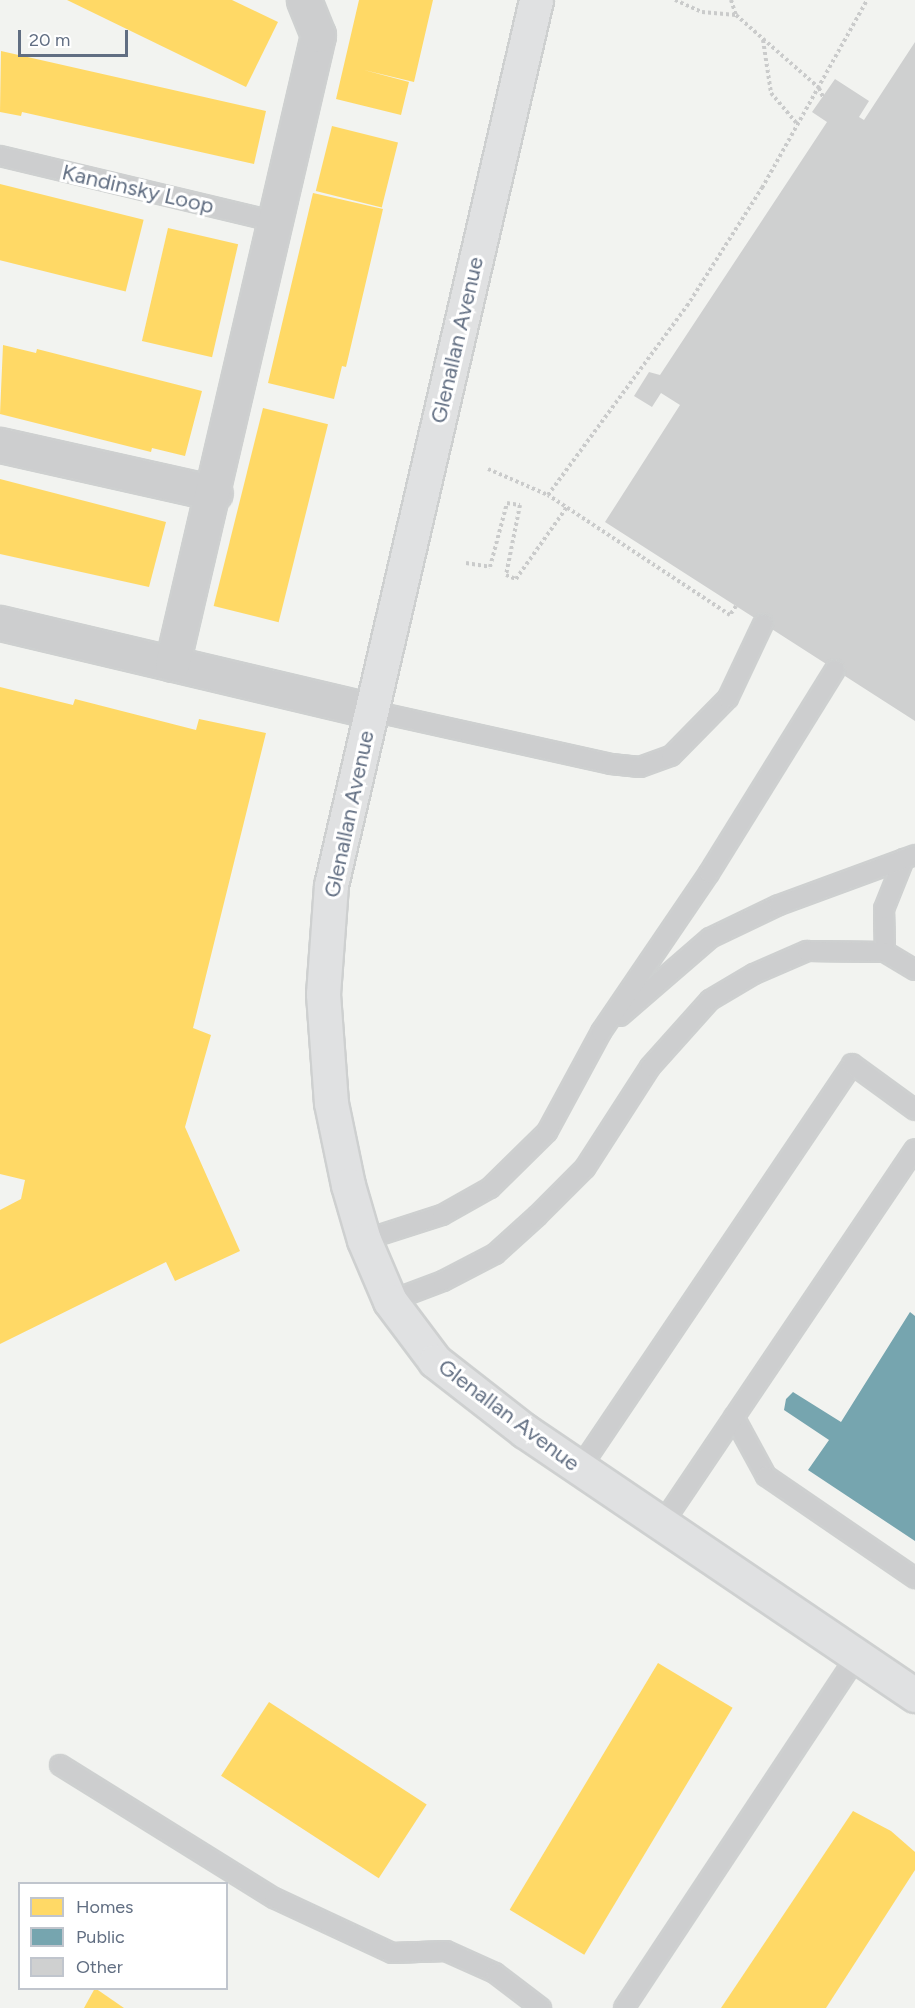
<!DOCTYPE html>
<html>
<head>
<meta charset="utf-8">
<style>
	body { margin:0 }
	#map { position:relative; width:915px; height:2008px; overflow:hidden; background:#f2f3f0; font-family:Figtree,sans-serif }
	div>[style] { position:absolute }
	.homes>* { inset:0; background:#ffd966; transform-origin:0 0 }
	.public>* { inset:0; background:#76a5af }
	.building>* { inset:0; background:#cfd0d0 }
	.path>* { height:4px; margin-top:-2px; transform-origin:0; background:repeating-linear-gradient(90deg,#cacbcb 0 3px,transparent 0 6px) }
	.roads { filter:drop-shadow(2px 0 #ced0d0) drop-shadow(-2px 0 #ced0d0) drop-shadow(0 2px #ced0d0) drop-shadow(0 -2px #ced0d0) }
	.lane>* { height:18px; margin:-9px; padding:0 9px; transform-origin:9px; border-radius:9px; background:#cdcecf }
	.street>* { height:33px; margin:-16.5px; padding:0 16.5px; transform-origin:16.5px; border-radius:16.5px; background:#cdcecf }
	.secondary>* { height:33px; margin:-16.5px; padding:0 16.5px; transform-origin:16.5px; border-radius:16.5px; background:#e0e1e2 }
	span { translate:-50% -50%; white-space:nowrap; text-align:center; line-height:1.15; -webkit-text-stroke:6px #fff; paint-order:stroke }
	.street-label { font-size:22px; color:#616e82 }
	.legend { position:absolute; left:18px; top:1882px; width:210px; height:108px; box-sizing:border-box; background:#fff; border:2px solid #c0c5cd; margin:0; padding:8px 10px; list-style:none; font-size:18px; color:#616e82 }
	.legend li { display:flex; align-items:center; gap:12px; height:30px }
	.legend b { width:30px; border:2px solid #c0c5cd }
	.scale { position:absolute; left:18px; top:30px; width:110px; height:27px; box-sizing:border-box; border:3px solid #616e82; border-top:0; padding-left:8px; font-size:18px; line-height:21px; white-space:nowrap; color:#616e82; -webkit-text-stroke:4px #fff; paint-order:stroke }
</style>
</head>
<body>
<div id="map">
	<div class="homes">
		<div style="clip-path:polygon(67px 0,232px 0,278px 22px,246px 87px)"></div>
		<div style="clip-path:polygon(359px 0,433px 0,414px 82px,364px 70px,409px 82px,401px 115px,336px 99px)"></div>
		<div style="clip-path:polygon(1px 51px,266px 111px,254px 164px,22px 112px,21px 116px,0 112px)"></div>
		<div style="left:332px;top:126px;width:68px;height:67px;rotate:14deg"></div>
		<div style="left:0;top:184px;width:148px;height:74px;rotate:14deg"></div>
		<div style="clip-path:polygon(313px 193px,383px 209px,346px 367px,342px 366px,334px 399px,268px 383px)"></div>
		<div style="left:168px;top:228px;width:72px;height:116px;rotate:13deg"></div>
		<div style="clip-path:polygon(3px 345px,36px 353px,37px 349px,202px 391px,185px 456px,152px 448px,151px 452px,0 414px)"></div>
		<div style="left:263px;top:408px;width:67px;height:204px;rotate:14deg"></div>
		<div style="clip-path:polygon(0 479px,166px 522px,149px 587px,0 554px)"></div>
		<div style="clip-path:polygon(0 687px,73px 705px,75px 699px,196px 730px,199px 719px,266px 733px,193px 1028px,211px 1035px,185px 1127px,240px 1251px,175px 1281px,166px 1262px,0 1344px,0 1210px,21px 1199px,25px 1180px,0 1174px)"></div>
		<div style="left:658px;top:1663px;width:87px;height:288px;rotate:31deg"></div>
		<div style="left:269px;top:1702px;width:188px;height:88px;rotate:33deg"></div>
		<div style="clip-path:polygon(853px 1811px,891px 1831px,915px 1852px,915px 1870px,826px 2008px,721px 2008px)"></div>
		<div style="clip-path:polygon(95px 1988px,124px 2008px,84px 2008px)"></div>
	</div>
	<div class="public">
		<div style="clip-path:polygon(910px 1312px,915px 1316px,915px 1541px,808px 1470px,829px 1440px,784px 1410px,786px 1399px,793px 1392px,841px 1422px)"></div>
	</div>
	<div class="building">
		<div style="clip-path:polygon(915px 42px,915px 721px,605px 522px,680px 405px,661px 393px,652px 407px,634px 396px,649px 372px,660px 375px,827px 122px,812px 112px,835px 79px,869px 101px,859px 117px,864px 120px)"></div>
	</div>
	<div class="path">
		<div style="left:675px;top:0;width:30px;rotate:24deg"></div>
		<div style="left:702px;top:12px;width:34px;rotate:5deg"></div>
		<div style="left:736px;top:15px;width:111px;rotate:41.3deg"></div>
		<div style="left:819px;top:88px;width:10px;rotate:66deg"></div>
		<div style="left:731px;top:0;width:16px;rotate:72deg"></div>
		<div style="left:763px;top:40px;width:54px;rotate:81.4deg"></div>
		<div style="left:771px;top:93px;width:42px;rotate:49.8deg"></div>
		<div style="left:488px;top:469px;width:65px;rotate:23.4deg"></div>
		<div style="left:466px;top:563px;width:24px;rotate:9deg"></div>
		<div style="left:490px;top:567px;width:66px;rotate:-75.1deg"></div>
		<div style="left:507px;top:503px;width:13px;rotate:9deg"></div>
		<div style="left:520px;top:505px;width:71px;rotate:101.3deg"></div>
		<div style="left:506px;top:575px;width:11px;rotate:22deg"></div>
		<div style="left:516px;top:579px;width:88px;rotate:-54.7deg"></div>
		<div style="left:736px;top:606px;width:11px;rotate:124deg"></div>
		<div style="left:730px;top:615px;width:218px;rotate:-146.6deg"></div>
		<div style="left:548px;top:495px;width:235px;rotate:-53.7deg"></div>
		<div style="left:687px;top:306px;width:140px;rotate:-57.6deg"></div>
		<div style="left:762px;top:188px;width:215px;rotate:-60.8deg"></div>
	</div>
	<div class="roads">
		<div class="lane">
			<div style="left:0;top:156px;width:284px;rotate:13.4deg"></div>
			<div style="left:372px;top:711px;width:245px;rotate:12.5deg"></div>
			<div style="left:611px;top:764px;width:29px;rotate:6deg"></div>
			<div style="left:640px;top:767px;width:33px;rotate:-20deg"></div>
			<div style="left:671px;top:756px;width:81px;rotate:-45.5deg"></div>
			<div style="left:728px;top:698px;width:82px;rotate:-64.7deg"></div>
			<div style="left:885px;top:952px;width:43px;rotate:-91.3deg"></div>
			<div style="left:884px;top:909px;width:54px;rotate:-68.2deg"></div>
			<div style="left:620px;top:1016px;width:119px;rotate:-40.9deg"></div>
			<div style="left:710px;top:938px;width:76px;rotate:-25.6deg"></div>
			<div style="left:779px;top:905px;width:145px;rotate:-20.2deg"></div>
			<div style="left:364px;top:1240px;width:82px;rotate:-17.8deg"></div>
			<div style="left:442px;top:1215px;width:55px;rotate:-29.4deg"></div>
			<div style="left:490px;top:1188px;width:80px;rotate:-44.5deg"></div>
			<div style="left:547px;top:1132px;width:114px;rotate:-61.6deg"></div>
			<div style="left:601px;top:1032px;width:192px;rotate:-55.8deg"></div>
			<div style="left:709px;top:873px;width:239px;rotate:-58.2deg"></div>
			<div style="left:390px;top:1301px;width:57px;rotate:-20.7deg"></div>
			<div style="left:443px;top:1281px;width:59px;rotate:-27.4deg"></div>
			<div style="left:495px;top:1254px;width:57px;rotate:-42.1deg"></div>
			<div style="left:537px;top:1216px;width:68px;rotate:-45deg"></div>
			<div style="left:585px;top:1168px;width:120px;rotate:-57.2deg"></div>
			<div style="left:650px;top:1067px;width:90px;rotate:-48.2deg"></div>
			<div style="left:710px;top:1000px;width:51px;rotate:-30.6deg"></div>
			<div style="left:754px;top:974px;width:58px;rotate:-23.5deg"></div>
			<div style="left:807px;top:951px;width:78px;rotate:0.7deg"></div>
			<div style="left:885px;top:952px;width:35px;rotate:31deg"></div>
			<div style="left:734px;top:1417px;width:67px;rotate:61.5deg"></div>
			<div style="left:766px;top:1476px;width:181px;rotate:34.4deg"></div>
			<div style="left:580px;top:1468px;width:487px;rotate:-56deg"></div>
			<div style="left:852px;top:1064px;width:78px;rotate:36.1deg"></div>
			<div style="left:662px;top:1524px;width:452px;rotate:-56deg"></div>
			<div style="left:60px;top:1765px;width:252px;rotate:31.9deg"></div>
			<div style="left:274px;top:1898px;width:130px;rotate:25deg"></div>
			<div style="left:392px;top:1953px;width:54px;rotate:-2.1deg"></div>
			<div style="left:446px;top:1951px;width:54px;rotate:24.2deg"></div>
			<div style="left:495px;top:1973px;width:58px;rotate:37.3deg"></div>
			<div style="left:624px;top:2008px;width:422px;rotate:-56.5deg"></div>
		</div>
		<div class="street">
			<div style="left:0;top:445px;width:220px;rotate:12.6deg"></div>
			<div style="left:0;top:623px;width:382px;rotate:13.3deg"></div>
			<div style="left:172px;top:664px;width:646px;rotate:-76.93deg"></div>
			<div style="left:318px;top:35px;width:38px;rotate:-112deg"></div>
		</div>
		<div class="secondary">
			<div style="left:536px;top:0;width:908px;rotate:103.04deg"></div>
			<div style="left:331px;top:885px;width:109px;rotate:94.2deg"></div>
			<div style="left:323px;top:994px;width:109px;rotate:85.8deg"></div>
			<div style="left:331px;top:1103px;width:84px;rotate:78.3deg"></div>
			<div style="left:348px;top:1185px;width:57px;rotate:73.8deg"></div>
			<div style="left:364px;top:1240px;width:66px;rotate:66.9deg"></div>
			<div style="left:390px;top:1301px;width:75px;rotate:53.1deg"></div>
			<div style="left:435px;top:1361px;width:114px;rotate:37.9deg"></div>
			<div style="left:525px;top:1431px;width:471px;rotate:34.1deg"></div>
		</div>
	</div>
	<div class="street-label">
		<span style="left:138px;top:189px;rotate:13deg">Kandinsky Loop</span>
		<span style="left:457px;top:340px;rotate:-77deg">Glenallan Avenue</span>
		<span style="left:349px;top:814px;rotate:-78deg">Glenallan Avenue</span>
		<span style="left:509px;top:1415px;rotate:37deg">Glenallan Avenue</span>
	</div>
	<ul class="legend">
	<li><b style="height:16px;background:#ffd966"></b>Homes</li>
	<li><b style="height:16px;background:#76a5af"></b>Public</li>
	<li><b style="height:16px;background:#cfd0d0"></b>Other</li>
	</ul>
	<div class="scale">20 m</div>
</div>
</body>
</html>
